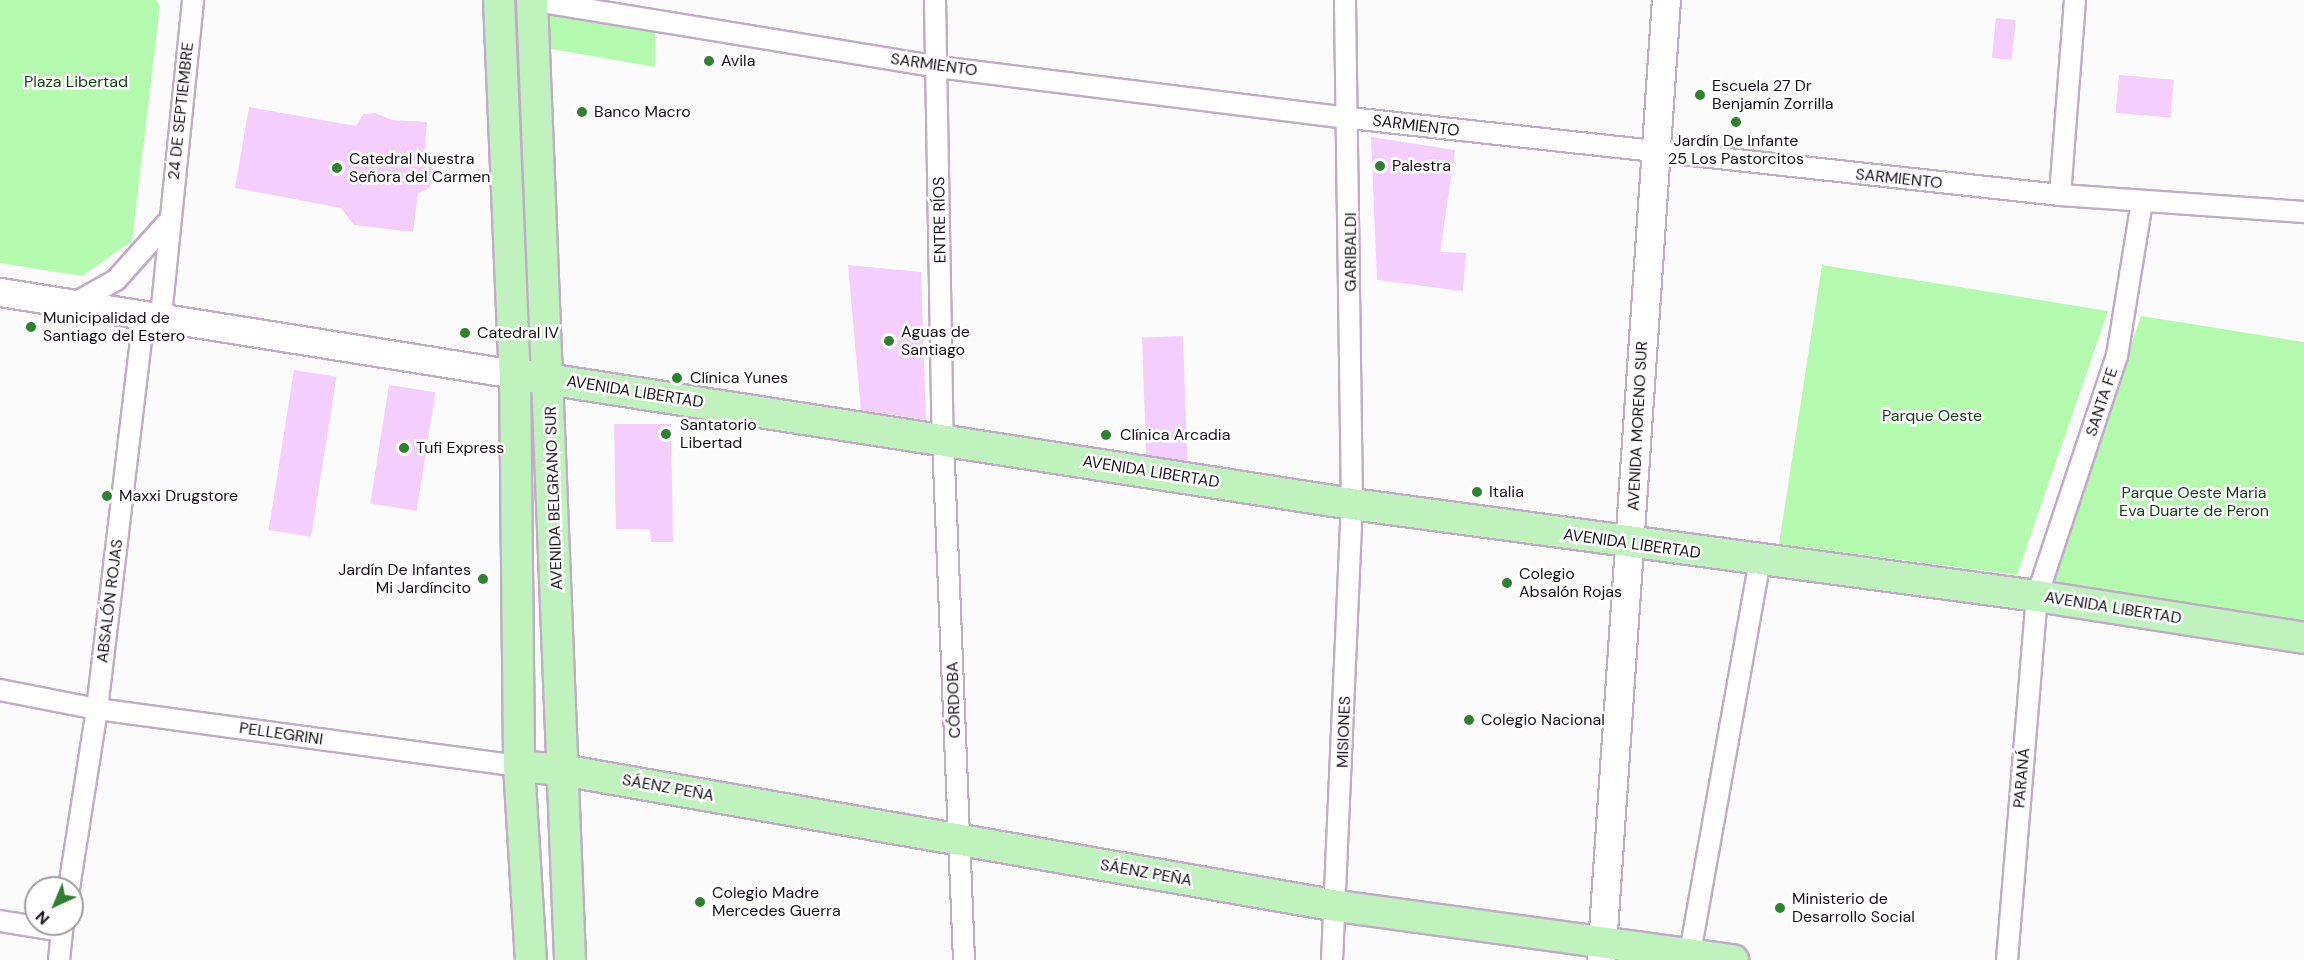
<!DOCTYPE html>
<html>
<head>
<meta charset="utf-8">
<style>
	body { margin:0 }
	#map { position:relative; width:2304px; height:960px; overflow:hidden; background:#fbfbfb; font-family:"DM Sans",sans-serif }
	div>[style] { position:absolute }
	.green>* { inset:0; background:#b3faaf }
	.building>* { inset:0; background:#f3cefe; transform-origin:0 0 }
	.roads { filter:drop-shadow(2px 0 #c1abc7) drop-shadow(-2px 0 #c1abc7) drop-shadow(0 2px #c1abc7) drop-shadow(0 -2px #c1abc7) }
	.street>* { height:20px; margin:-10px; padding:0 10px; transform-origin:10px; border-radius:10px; background:#fff }
	.secondary>* { height:27px; margin:-13.5px; padding:0 13.5px; transform-origin:13.5px; border-radius:13.5px; background:#fff }
	.primary>* { height:30px; margin:-15px; padding:0 15px; transform-origin:15px; border-radius:15px; background:#c0f2be }
	.dots>* { width:16px; height:16px; translate:-50% -50%; box-sizing:border-box; border:3px solid #fff; border-radius:50% }
	span { translate:-50% -50%; white-space:nowrap; text-align:center; line-height:1.15; -webkit-text-stroke:5px #fff; paint-order:stroke }
	.poi-label { font-size:16px; color:#150d17 }
	.left { translate:0 -50%; text-align:left }
	.right { translate:-100% -50%; text-align:right }
	.street-label { font-size:16px; color:#150d17 }
	.park-label { font-size:16px; color:#0d3f0e }
	.north { position:absolute; left:24px; top:876px; width:60px; height:60px; box-sizing:border-box; background:#fff; border:2px solid #a19ea2; border-radius:50%; rotate:224deg; font-size:16px; font-weight:700; line-height:24px; text-align:center; color:#150d17 }
	.north::after { content:''; display:block; margin:auto; width:21px; height:27px; background:#2e812e; clip-path:polygon(50% 0,100% 100%,50% 72%,0 100%) }
</style>
</head>
<body>
<div id="map">
	<div class="green">
		<div style="clip-path:polygon(0 0,156px 0,160px 6px,132px 241px,82px 276px,0 263px)"></div>
		<div style="clip-path:polygon(544px 5px,655px 21px,655px 67px,546px 48px)"></div>
		<div style="clip-path:polygon(1822px 265px,2108px 311px,2017px 575px,1779px 544px)"></div>
		<div style="clip-path:polygon(2141px 316px,2304px 342px,2304px 631px,2047px 591px)"></div>
	</div>
	<div class="building">
		<div style="left:1996px;top:18px;width:20px;height:40px;rotate:6deg"></div>
		<div style="left:2119px;top:75px;width:55px;height:38px;rotate:5deg"></div>
		<div style="clip-path:polygon(249px 107px,356px 126px,363px 114px,375px 113px,392px 120px,427px 122px,424px 158px,438px 174px,428px 189px,418px 193px,413px 232px,354px 225px,341px 208px,235px 188px)"></div>
		<div style="clip-path:polygon(1371px 137px,1455px 150px,1440px 252px,1466px 253px,1463px 291px,1377px 280px)"></div>
		<div style="clip-path:polygon(848px 265px,921px 272px,926px 420px,861px 410px)"></div>
		<div style="left:1183px;top:336px;width:125px;height:41px;rotate:88deg"></div>
		<div style="left:294px;top:370px;width:43px;height:162px;rotate:9deg"></div>
		<div style="left:389px;top:385px;width:47px;height:120px;rotate:9deg"></div>
		<div style="clip-path:polygon(614px 424px,671px 424px,673px 542px,651px 542px,650px 529px,616px 529px)"></div>
	</div>
	<div class="roads">
		<div class="street">
			<div style="left:530px;top:0;width:413px;rotate:9.3deg"></div>
			<div style="left:938px;top:67px;width:415px;rotate:7.1deg"></div>
			<div style="left:1350px;top:118px;width:714px;rotate:6.19deg"></div>
			<div style="left:2060px;top:195px;width:245px;rotate:4deg"></div>
			<div style="left:935px;top:0;width:439px;rotate:89deg"></div>
			<div style="left:943px;top:439px;width:521px;rotate:87.69deg"></div>
			<div style="left:2060px;top:195px;width:196px;rotate:-85.6deg"></div>
			<div style="left:77px;top:302px;width:45px;rotate:-29.4deg"></div>
			<div style="left:116px;top:280px;width:78px;rotate:-48.1deg"></div>
			<div style="left:161px;top:316px;width:318px;rotate:-84.2deg"></div>
			<div style="left:0;top:690px;width:99px;rotate:11.1deg"></div>
			<div style="left:97px;top:709px;width:426px;rotate:7.7deg"></div>
			<div style="left:69px;top:888px;width:181px;rotate:-81.1deg"></div>
			<div style="left:97px;top:709px;width:399px;rotate:-83.2deg"></div>
			<div style="left:0;top:921px;width:63px;rotate:9.2deg"></div>
			<div style="left:1690px;top:953px;width:398px;rotate:-79.9deg"></div>
			<div style="left:59px;top:960px;width:36px;rotate:-84deg"></div>
			<div style="left:1332px;top:960px;width:456px;rotate:-87.5deg"></div>
			<div style="left:1352px;top:504px;width:504px;rotate:-90.8deg"></div>
			<div style="left:2007px;top:960px;width:365px;rotate:-85.3deg"></div>
			<div style="left:2037px;top:596px;width:253px;rotate:-71.6deg"></div>
			<div style="left:2117px;top:356px;width:156px;rotate:-80.8deg"></div>
		</div>
		<div class="secondary">
			<div style="left:0;top:292px;width:521px;rotate:9.05deg"></div>
			<div style="left:1601px;top:960px;width:962px;rotate:-86.13deg"></div>
		</div>
		<div class="primary">
			<div style="left:499px;top:0;width:374px;rotate:87.6deg"></div>
			<div style="left:515px;top:374px;width:392px;rotate:89.4deg"></div>
			<div style="left:519px;top:766px;width:194px;rotate:86.5deg"></div>
			<div style="left:532px;top:0;width:961px;rotate:87.73deg"></div>
			<div style="left:515px;top:374px;width:847px;rotate:8.83deg"></div>
			<div style="left:1352px;top:504px;width:691px;rotate:7.65deg"></div>
			<div style="left:2037px;top:596px;width:270px;rotate:8.9deg"></div>
			<div style="left:519px;top:766px;width:43px;rotate:5.3deg"></div>
			<div style="left:562px;top:770px;width:787px;rotate:9.95deg"></div>
			<div style="left:1337px;top:906px;width:400px;rotate:7.8deg"></div>
		</div>
	</div>
	<div class="dots">
		<div style="left:709px;top:61px;background:#2e812e"></div>
		<div style="left:1700px;top:95px;background:#2e812e"></div>
		<div style="left:582px;top:112px;background:#2e812e"></div>
		<div style="left:1736px;top:122px;background:#2e812e"></div>
		<div style="left:1380px;top:166px;background:#2e812e"></div>
		<div style="left:337px;top:168px;background:#2e812e"></div>
		<div style="left:31px;top:327px;background:#2e812e"></div>
		<div style="left:465px;top:333px;background:#2e812e"></div>
		<div style="left:889px;top:341px;background:#2e812e"></div>
		<div style="left:677px;top:378px;background:#2e812e"></div>
		<div style="left:666px;top:434px;background:#2e812e"></div>
		<div style="left:1106px;top:435px;background:#2e812e"></div>
		<div style="left:404px;top:448px;background:#2e812e"></div>
		<div style="left:1477px;top:492px;background:#2e812e"></div>
		<div style="left:107px;top:496px;background:#2e812e"></div>
		<div style="left:483px;top:579px;background:#2e812e"></div>
		<div style="left:1507px;top:583px;background:#2e812e"></div>
		<div style="left:1469px;top:720px;background:#2e812e"></div>
		<div style="left:700px;top:902px;background:#2e812e"></div>
		<div style="left:1780px;top:908px;background:#2e812e"></div>
	</div>
	<div class="poi-label">
		<span class="left" style="left:721px;top:61px">Avila</span>
		<span class="left" style="left:1712px;top:95px">Escuela 27 Dr<br>Benjamín Zorrilla</span>
		<span class="left" style="left:594px;top:112px">Banco Macro</span>
		<span style="left:1736px;top:150px">Jardín De Infante<br>25 Los Pastorcitos</span>
		<span class="left" style="left:349px;top:168px">Catedral Nuestra<br>Señora del Carmen</span>
		<span class="left" style="left:1392px;top:166px">Palestra</span>
		<span class="left" style="left:43px;top:327px">Municipalidad de<br>Santiago del Estero</span>
		<span class="left" style="left:901px;top:341px">Aguas de<br>Santiago</span>
		<span class="left" style="left:477px;top:333px">Catedral IV</span>
		<span class="left" style="left:690px;top:378px">Clínica Yunes</span>
		<span class="left" style="left:680px;top:434px">Santatorio<br>Libertad</span>
		<span class="left" style="left:1120px;top:435px">Clínica Arcadia</span>
		<span class="left" style="left:416px;top:448px">Tufi Express</span>
		<span class="left" style="left:1489px;top:492px">Italia</span>
		<span class="left" style="left:119px;top:496px">Maxxi Drugstore</span>
		<span class="right" style="left:471px;top:579px">Jardín De Infantes<br>Mi Jardíncito</span>
		<span class="left" style="left:1519px;top:583px">Colegio<br>Absalón Rojas</span>
		<span class="left" style="left:1481px;top:720px">Colegio Nacional</span>
		<span class="left" style="left:712px;top:902px">Colegio Madre<br>Mercedes Guerra</span>
		<span class="left" style="left:1792px;top:908px">Ministerio de<br>Desarrollo Social</span>
	</div>
	<div class="street-label">
		<span style="left:934px;top:65px;rotate:8deg">SARMIENTO</span>
		<span style="left:181px;top:111px;rotate:-84deg">24 DE SEPTIEMBRE</span>
		<span style="left:1416px;top:126px;rotate:7deg">SARMIENTO</span>
		<span style="left:1899px;top:179px;rotate:6deg">SARMIENTO</span>
		<span style="left:940px;top:220px;rotate:-91deg">ENTRE RÍOS</span>
		<span style="left:1351px;top:252px;rotate:-90deg">GARIBALDI</span>
		<span style="left:635px;top:392px;rotate:9deg">AVENIDA LIBERTAD</span>
		<span style="left:2102px;top:402px;rotate:-72deg">SANTA FE</span>
		<span style="left:1638px;top:426px;rotate:-87deg">AVENIDA MORENO SUR</span>
		<span style="left:1151px;top:472px;rotate:9deg">AVENIDA LIBERTAD</span>
		<span style="left:554px;top:498px;rotate:-92deg">AVENIDA BELGRANO SUR</span>
		<span style="left:1632px;top:544px;rotate:8deg">AVENIDA LIBERTAD</span>
		<span style="left:110px;top:601px;rotate:-83deg">ABSALÓN ROJAS</span>
		<span style="left:2113px;top:608px;rotate:9deg">AVENIDA LIBERTAD</span>
		<span style="left:954px;top:700px;rotate:-92deg">CÓRDOBA</span>
		<span style="left:1344px;top:732px;rotate:-88deg">MISIONES</span>
		<span style="left:281px;top:734px;rotate:8deg">PELLEGRINI</span>
		<span style="left:2022px;top:778px;rotate:-85deg">PARANÁ</span>
		<span style="left:668px;top:788px;rotate:10deg">SÁENZ PEÑA</span>
		<span style="left:1146px;top:873px;rotate:10deg">SÁENZ PEÑA</span>
	</div>
	<div class="park-label">
		<span style="left:76px;top:82px">Plaza Libertad</span>
		<span style="left:1932px;top:416px">Parque Oeste</span>
		<span style="left:2194px;top:502px">Parque Oeste Maria<br>Eva Duarte de Peron</span>
	</div>
	<div class="north">N</div>
</div>
</body>
</html>
